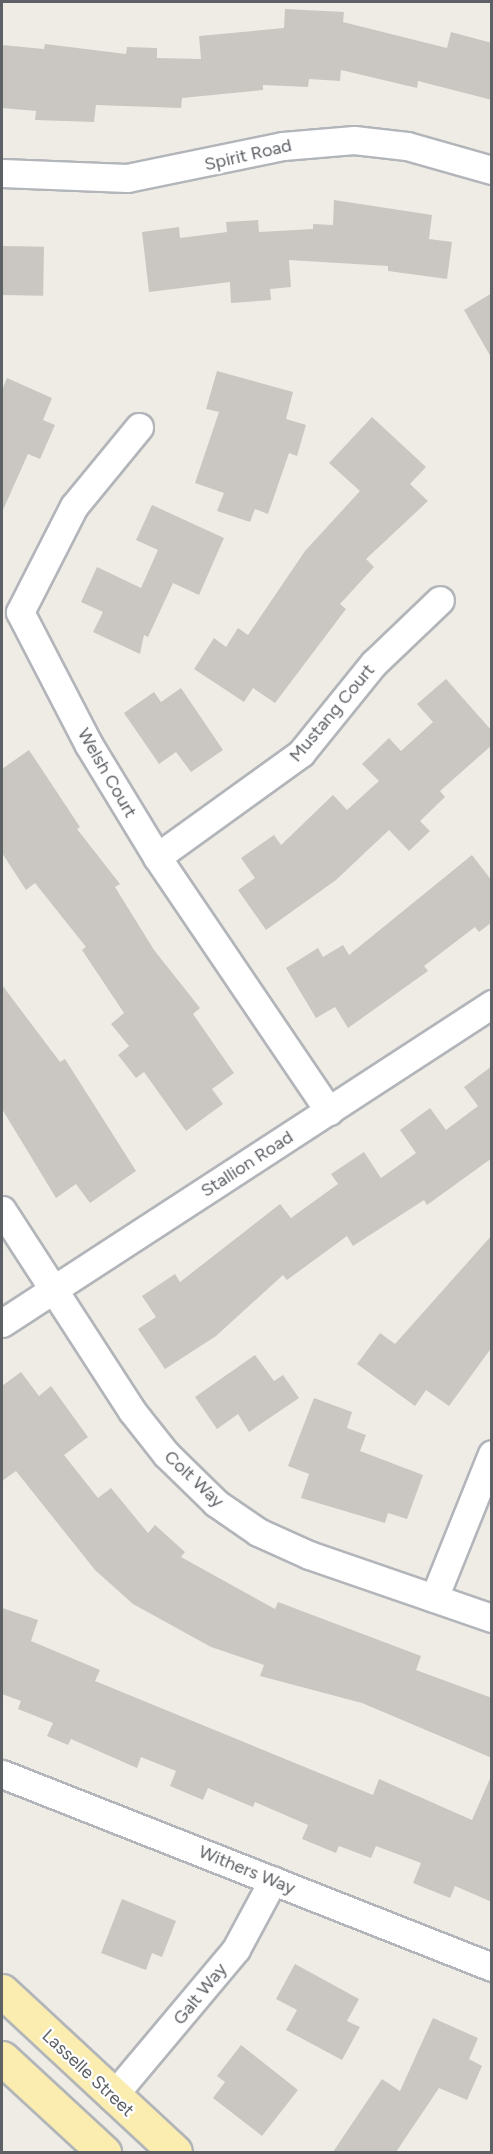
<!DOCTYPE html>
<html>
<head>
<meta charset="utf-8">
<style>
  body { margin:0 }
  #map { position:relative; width:493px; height:2154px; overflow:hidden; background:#eeece5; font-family:Figtree,sans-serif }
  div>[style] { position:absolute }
  .building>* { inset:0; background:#cac7c2; transform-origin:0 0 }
  .roads { filter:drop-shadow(2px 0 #b2b5b9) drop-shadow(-2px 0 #b2b5b9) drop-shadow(0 2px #b2b5b9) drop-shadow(0 -2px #b2b5b9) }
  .minor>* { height:27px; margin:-13.5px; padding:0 13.5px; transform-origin:13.5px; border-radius:13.5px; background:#fff }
  .major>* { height:33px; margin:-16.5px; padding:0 16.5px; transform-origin:16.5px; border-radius:16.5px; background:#faedaf }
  span { translate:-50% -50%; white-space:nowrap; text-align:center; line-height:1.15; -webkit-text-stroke:4.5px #fff; paint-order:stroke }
  .street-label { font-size:18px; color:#5d6065 }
  .frame { position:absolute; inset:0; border:3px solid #5d6065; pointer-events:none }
</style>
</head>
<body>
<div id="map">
  <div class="building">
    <div style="clip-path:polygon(285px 9px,344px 12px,343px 22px,447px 48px,451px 32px,492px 43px,492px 100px,418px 81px,417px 88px,341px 70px,340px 81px,309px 79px,308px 87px,263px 85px,263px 90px,182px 98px,181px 108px,96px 105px,94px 122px,35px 120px,36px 111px,2px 108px,2px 45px,44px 49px,45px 44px,126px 54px,127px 47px,157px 48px,157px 58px,201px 59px,199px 36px,284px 28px)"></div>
    <div style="clip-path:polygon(334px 200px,432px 215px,429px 239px,452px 242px,447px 279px,388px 271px,388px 266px,289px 260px,291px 287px,270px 289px,271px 300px,231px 303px,230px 282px,149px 292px,142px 232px,179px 227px,180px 238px,227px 232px,226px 222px,258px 220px,259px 232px,313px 229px,313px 224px,333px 225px)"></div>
    <div style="left:2px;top:246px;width:42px;height:49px;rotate:1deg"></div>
    <div style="clip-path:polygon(492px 293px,492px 359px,464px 310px)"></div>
    <div style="clip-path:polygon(217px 371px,293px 392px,286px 419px,306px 425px,297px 456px,289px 453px,268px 514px,255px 509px,250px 522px,217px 511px,224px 493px,195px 483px,219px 412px,206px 409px)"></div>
    <div style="clip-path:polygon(7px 378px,52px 398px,43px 420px,55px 425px,40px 459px,28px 454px,2px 512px,2px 390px)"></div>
    <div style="clip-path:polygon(372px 417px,426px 467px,410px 484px,428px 501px,366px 559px,374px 567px,340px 604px,346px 609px,275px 703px,253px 688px,244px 702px,194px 669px,214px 638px,226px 647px,238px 628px,248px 635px,305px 551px,360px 491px,329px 463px)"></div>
    <div style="clip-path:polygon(152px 505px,224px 538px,199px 595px,173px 583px,148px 637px,144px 635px,140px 654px,93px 632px,103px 612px,81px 602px,97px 567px,141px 588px,158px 550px,136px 540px)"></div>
    <div style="clip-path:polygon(446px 679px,492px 731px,492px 745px,440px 791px,445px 797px,420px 821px,430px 831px,409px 851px,389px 830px,336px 880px,266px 930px,238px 890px,255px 878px,241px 858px,274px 835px,281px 845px,333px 795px,347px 810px,379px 781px,362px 764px,389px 738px,401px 751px,433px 722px,417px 704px)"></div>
    <div style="clip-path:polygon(181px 688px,223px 750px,191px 772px,176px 752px,159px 764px,124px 713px,154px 692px,161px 702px)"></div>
    <div style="clip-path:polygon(29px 750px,80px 827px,77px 829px,120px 884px,115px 887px,154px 950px,200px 1008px,193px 1014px,234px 1073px,212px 1089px,223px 1104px,186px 1131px,144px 1072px,136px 1078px,118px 1055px,129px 1046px,111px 1024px,124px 1013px,82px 950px,86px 947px,35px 883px,26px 890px,2px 853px,2px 769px)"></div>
    <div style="clip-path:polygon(472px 855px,492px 881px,492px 922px,479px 932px,475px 927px,424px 966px,428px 971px,348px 1028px,335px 1007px,316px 1018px,286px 968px,318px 948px,323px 957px,343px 945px,349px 955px)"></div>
    <div style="clip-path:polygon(2px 985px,60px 1062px,65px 1059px,136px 1171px,90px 1203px,76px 1184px,56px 1198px,2px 1109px)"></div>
    <div style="clip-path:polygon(492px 1066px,492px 1158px,427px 1205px,424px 1200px,353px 1246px,347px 1236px,287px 1280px,283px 1275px,216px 1336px,165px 1369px,138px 1329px,156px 1317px,142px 1296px,175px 1274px,180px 1282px,280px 1204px,291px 1218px,338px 1184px,331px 1174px,364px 1152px,381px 1178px,416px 1153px,400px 1130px,430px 1108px,446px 1130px,478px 1106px,464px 1087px)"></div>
    <div style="clip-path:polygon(492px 1235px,492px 1347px,449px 1406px,426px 1390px,415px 1406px,357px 1364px,380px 1333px,395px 1344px)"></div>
    <div style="clip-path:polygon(255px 1355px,274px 1381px,283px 1375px,299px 1398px,249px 1432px,238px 1414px,217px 1429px,195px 1397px)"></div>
    <div style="clip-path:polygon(21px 1372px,39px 1396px,51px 1386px,88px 1437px,64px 1455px,98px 1498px,111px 1488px,148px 1533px,155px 1525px,185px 1552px,181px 1557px,275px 1609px,278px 1602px,421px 1656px,416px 1670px,492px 1698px,492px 1758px,362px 1703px,260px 1676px,264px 1665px,211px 1647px,133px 1604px,95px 1570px,16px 1471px,2px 1481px,2px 1386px)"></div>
    <div style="clip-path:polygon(314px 1398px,352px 1412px,347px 1428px,366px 1435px,360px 1451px,423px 1475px,407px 1519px,388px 1513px,385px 1523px,301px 1498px,309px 1474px,288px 1466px)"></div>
    <div style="clip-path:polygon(2px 1608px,38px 1620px,31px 1641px,100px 1670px,95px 1681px,373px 1795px,379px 1779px,472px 1820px,492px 1774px,492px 1902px,455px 1886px,450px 1898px,413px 1883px,421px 1863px,376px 1846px,371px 1858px,339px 1846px,336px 1853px,302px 1839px,308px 1825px,255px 1802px,253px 1807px,208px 1788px,203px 1800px,170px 1786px,176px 1771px,141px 1757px,137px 1768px,71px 1739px,68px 1745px,47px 1736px,53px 1723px,18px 1709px,21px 1701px,2px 1694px)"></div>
    <div style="clip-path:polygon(122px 1899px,176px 1921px,162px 1957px,152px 1953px,146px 1970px,101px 1953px)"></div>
    <div style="clip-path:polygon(295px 1964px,359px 1999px,347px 2021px,360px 2027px,342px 2060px,286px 2030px,297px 2010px,276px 1999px)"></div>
    <div style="clip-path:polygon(433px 2018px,478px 2038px,469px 2059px,482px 2066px,467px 2100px,439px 2088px,396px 2152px,333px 2152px,382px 2079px,400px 2091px)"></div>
    <div style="clip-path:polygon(241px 2045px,298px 2090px,262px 2136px,213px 2098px,225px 2082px,217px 2076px)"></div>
  </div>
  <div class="roads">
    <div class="minor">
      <div style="left:2px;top:173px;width:125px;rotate:2.3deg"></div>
      <div style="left:127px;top:178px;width:159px;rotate:-11.6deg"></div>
      <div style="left:283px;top:146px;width:71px;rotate:-4.8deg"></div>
      <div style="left:354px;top:140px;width:53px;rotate:6.5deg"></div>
      <div style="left:407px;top:146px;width:88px;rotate:15.8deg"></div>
      <div style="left:139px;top:427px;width:102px;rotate:129.4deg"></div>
      <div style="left:74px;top:506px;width:119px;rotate:117deg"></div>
      <div style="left:20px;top:612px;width:150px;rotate:62.6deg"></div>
      <div style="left:89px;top:745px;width:131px;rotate:58.7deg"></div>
      <div style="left:157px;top:857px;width:307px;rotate:55.9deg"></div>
      <div style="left:157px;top:857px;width:178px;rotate:-35.8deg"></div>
      <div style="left:301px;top:753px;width:116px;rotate:-51deg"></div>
      <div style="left:374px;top:663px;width:91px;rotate:-43.7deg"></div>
      <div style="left:2px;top:1210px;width:239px;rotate:57.1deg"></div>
      <div style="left:132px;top:1411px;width:55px;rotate:51.7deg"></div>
      <div style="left:166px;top:1454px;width:70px;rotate:44.4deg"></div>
      <div style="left:216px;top:1503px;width:51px;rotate:34.6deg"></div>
      <div style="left:258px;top:1532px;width:56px;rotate:24.3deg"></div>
      <div style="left:309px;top:1555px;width:194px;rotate:19deg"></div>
      <div style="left:2px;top:1323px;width:585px;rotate:-33.06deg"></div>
      <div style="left:434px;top:1598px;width:155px;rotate:-68.1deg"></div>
      <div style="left:2px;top:1774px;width:527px;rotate:21.5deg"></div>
      <div style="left:112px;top:2097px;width:193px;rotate:-50deg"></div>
      <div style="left:236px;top:1949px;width:78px;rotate:-61.8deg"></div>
    </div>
    <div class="major">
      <div style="left:2px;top:1991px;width:236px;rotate:42.9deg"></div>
      <div style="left:2px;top:2058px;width:139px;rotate:42.7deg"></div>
    </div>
  </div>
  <div class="street-label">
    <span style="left:248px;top:155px;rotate:-13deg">Spirit Road</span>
    <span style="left:332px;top:713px;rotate:-50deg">Mustang Court</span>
    <span style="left:107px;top:773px;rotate:60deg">Welsh Court</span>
    <span style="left:247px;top:1164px;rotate:-33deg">Stallion Road</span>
    <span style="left:194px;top:1479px;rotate:43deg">Colt Way</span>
    <span style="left:247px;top:1870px;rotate:22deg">Withers Way</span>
    <span style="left:200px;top:1994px;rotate:-51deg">Galt Way</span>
    <span style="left:88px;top:2073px;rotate:43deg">Lasselle Street</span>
  </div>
  <div class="frame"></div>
</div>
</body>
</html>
